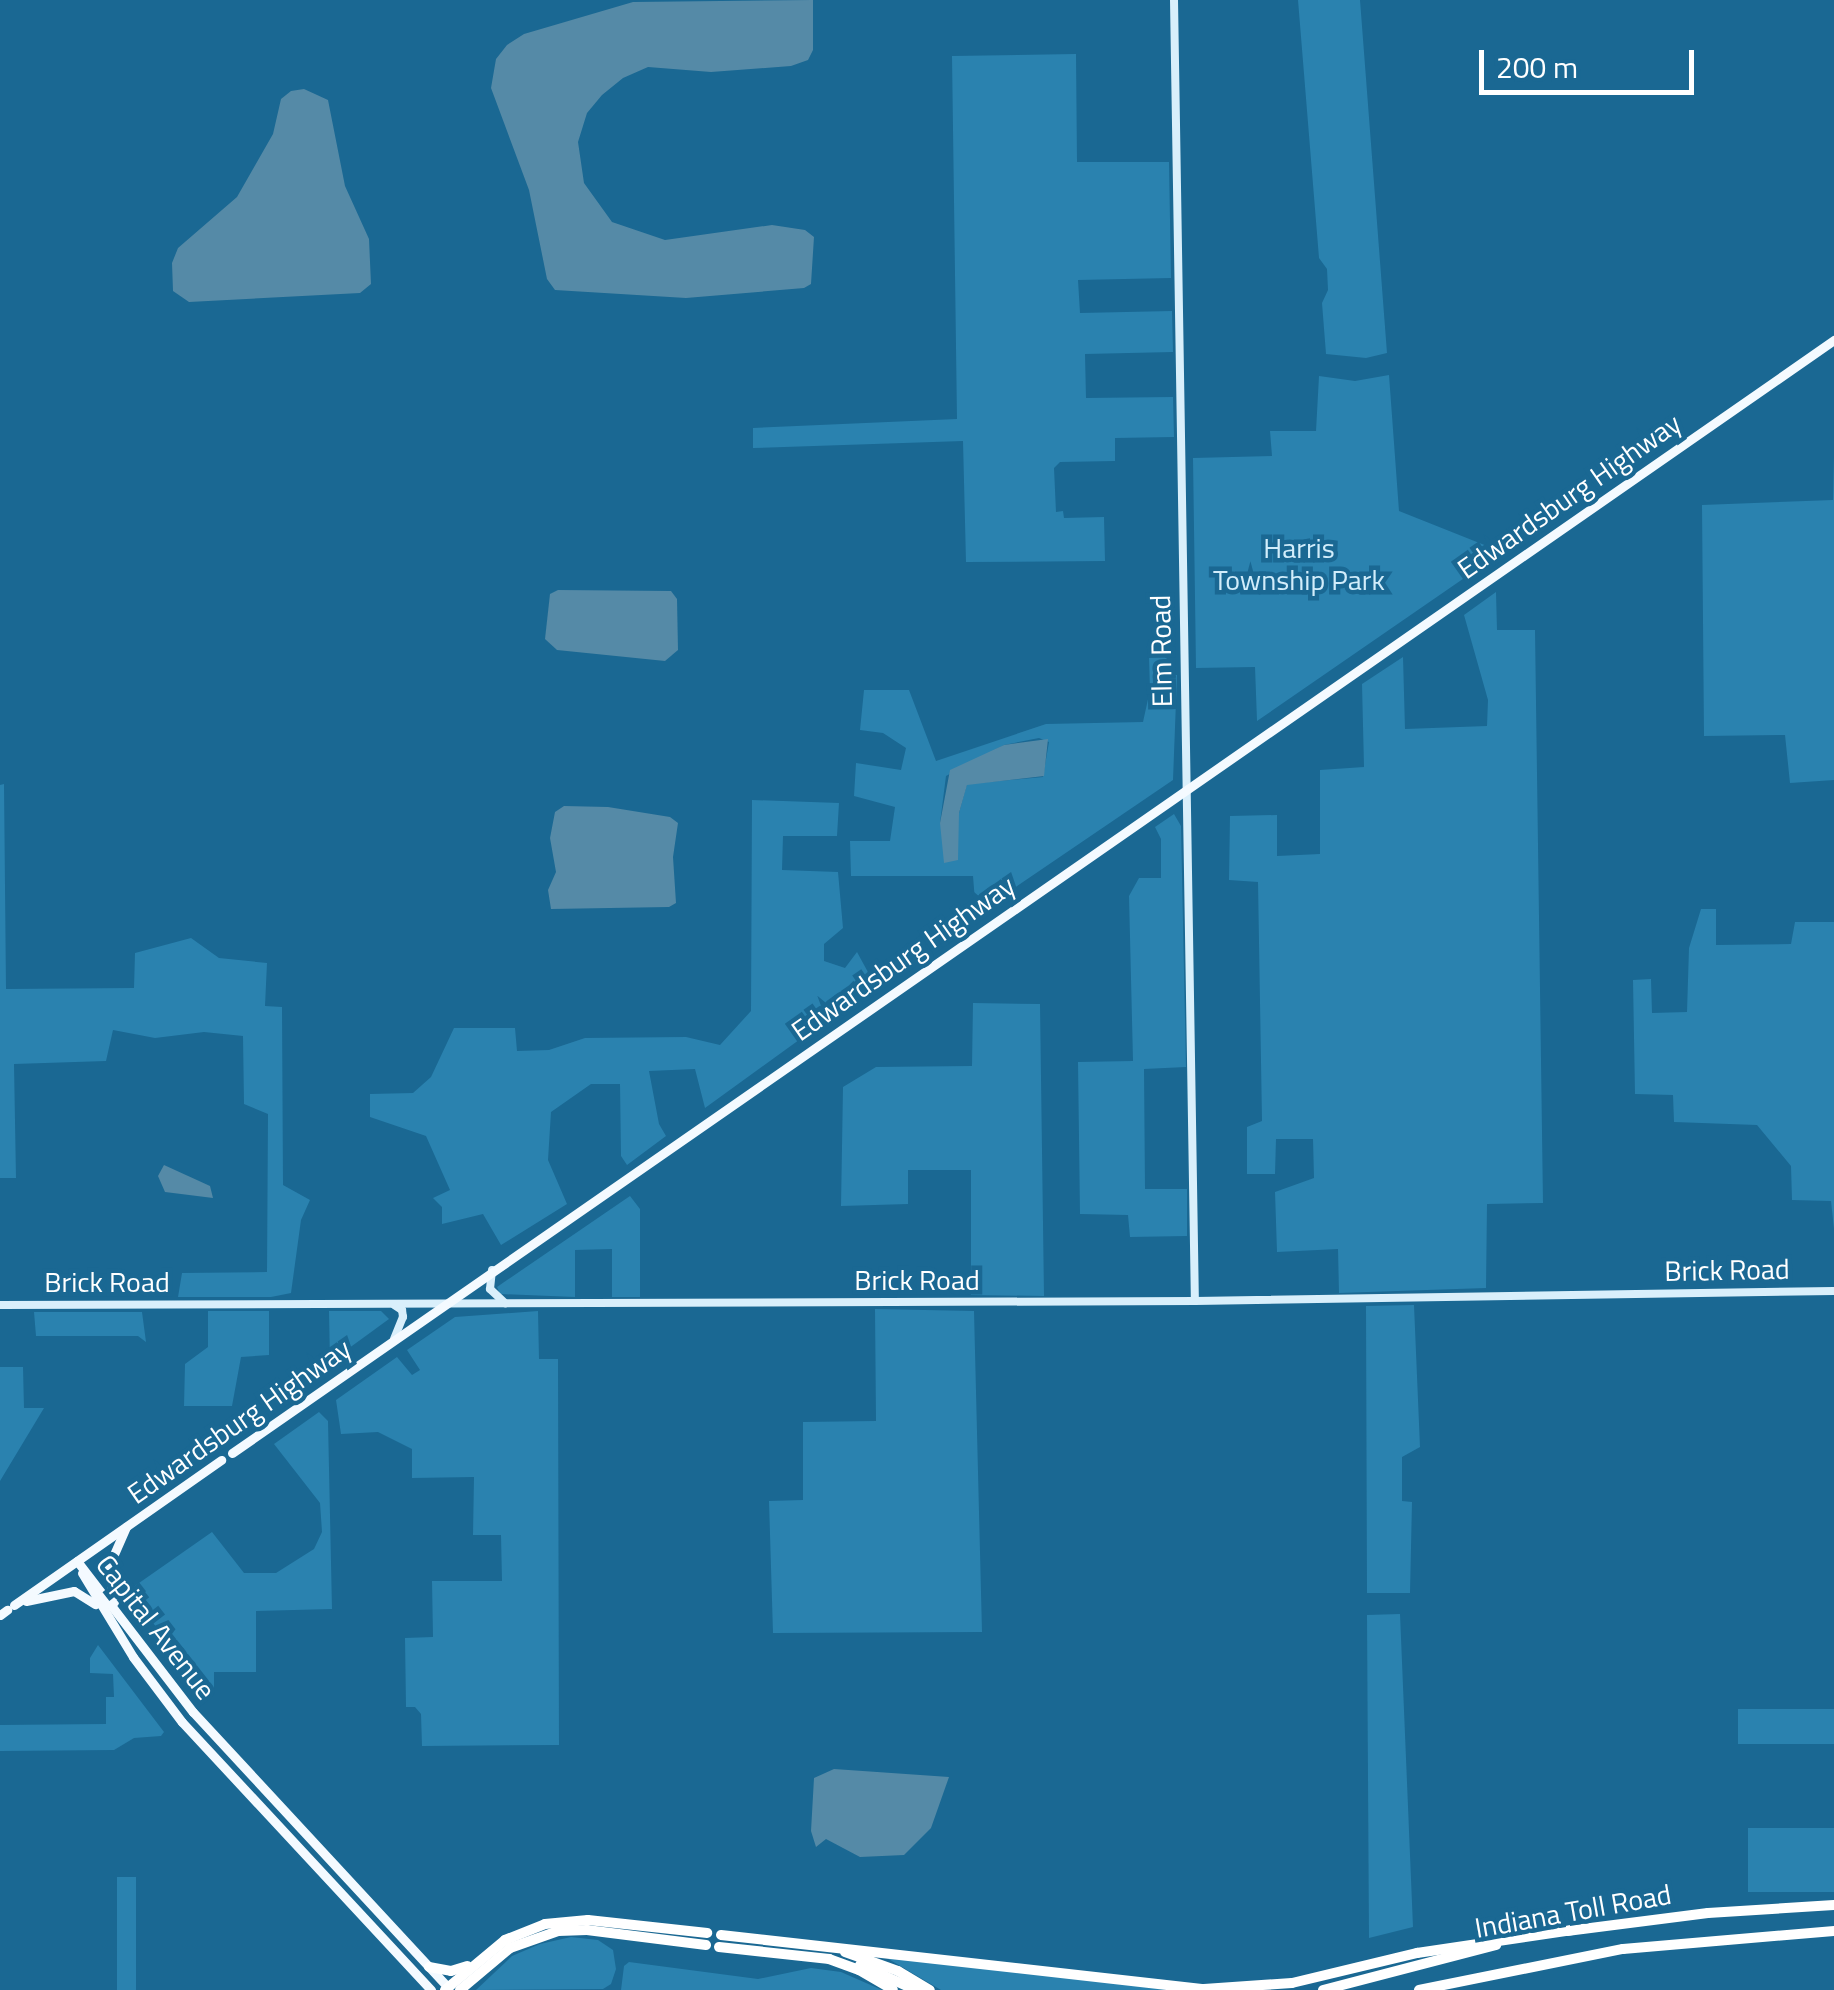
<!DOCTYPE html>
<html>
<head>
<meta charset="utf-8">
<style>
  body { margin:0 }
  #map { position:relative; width:1834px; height:1990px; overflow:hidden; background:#1a6893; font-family:"Titillium Web",sans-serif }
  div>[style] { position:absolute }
  .green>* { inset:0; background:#2a82af; transform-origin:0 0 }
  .water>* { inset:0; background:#558aa7 }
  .secondary>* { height:8px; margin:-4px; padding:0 4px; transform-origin:4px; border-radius:4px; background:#d9effb }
  .primary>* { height:9px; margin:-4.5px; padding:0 4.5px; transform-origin:4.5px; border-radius:4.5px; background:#f4faff }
  .highway>* { height:10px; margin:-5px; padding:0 5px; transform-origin:5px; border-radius:5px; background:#fff }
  span { translate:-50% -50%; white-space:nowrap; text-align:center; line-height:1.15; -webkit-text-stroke:9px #1a6893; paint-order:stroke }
  .street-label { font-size:28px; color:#fff }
  .park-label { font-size:28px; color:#d2edfb }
  .scale { position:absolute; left:1479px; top:50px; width:215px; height:45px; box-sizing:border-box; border:5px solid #fff; border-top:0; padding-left:12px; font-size:30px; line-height:35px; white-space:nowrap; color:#fff; -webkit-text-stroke:8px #1a6893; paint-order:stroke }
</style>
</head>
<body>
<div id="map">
  <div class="green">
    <div style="clip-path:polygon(1298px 0,1360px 0,1387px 353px,1366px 358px,1326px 354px,1322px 303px,1328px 290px,1327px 269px,1319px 258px)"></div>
    <div style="clip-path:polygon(1076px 54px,1077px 162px,1169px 162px,1171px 278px,1078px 280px,1080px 313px,1172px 311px,1173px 352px,1085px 354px,1086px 398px,1173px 397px,1174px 437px,1115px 438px,1115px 461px,1060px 462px,1054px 468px,1056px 512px,1063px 511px,1064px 518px,1104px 517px,1105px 561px,966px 562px,963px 441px,753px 448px,753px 428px,957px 419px,952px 56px)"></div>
    <div style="clip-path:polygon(1389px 375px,1399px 511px,1502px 552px,1257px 721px,1255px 667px,1196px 668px,1193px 458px,1272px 456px,1270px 431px,1316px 431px,1319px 376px,1355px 381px)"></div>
    <div style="clip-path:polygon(1834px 456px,1834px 780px,1790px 783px,1785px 735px,1704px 736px,1702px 505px,1833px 500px)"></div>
    <div style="clip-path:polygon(1496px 592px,1497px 630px,1535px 630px,1543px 1203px,1487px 1204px,1486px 1288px,1339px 1293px,1338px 1249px,1277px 1252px,1275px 1192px,1314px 1178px,1313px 1139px,1276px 1139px,1275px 1174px,1247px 1174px,1247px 1127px,1262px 1121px,1258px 882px,1229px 880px,1230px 816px,1277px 815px,1277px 856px,1320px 854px,1320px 770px,1364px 767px,1362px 684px,1403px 657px,1405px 729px,1487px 726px,1488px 700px,1464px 615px)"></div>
    <div style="clip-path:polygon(evenodd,1149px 656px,1163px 656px,1170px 661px,1170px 674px,1177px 675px,1173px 780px,976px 914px,973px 876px,851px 876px,850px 841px,890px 841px,895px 807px,854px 796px,856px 763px,901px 770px,906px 748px,883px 733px,860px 730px,864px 690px,909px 690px,936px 761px,1046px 724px,1143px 722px,1150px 690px,1149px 656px,1039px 738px,1049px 742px,1043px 777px,967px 784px,959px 813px,940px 823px,946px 776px,1004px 745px,1039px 738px)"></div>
    <div style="clip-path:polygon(4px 784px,6px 989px,134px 988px,135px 953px,191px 938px,219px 958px,267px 963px,265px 1006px,282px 1007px,283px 1185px,310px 1200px,301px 1220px,291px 1293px,271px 1297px,178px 1297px,182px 1273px,267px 1272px,268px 1114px,244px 1104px,243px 1036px,204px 1032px,155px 1038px,113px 1030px,106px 1061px,14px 1064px,16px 1178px,0 1178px,0 785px)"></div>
    <div style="clip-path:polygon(752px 800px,839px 803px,837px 836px,783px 836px,782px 870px,838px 872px,843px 928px,824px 944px,824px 961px,845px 968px,857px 952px,875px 985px,705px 1108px,695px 1069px,649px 1071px,659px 1124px,666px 1136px,627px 1165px,621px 1156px,620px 1084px,591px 1084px,551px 1112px,548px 1160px,567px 1204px,501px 1245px,483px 1214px,442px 1224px,442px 1207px,433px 1198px,450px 1190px,426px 1136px,370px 1117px,370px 1094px,413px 1093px,431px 1077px,454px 1028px,515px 1028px,517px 1051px,549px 1050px,585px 1038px,686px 1037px,720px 1045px,751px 1011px)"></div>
    <div style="clip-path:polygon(1174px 814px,1181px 826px,1186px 1067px,1144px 1069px,1145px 1189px,1187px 1189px,1187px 1236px,1130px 1237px,1128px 1215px,1080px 1214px,1078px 1062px,1133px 1061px,1129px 896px,1139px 878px,1161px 878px,1161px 839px,1155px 827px)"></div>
    <div style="clip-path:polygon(1701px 909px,1716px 909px,1716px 945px,1791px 944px,1795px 922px,1834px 922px,1834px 1229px,1831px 1201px,1792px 1200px,1791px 1166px,1757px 1125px,1674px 1122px,1673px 1095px,1635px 1094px,1633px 980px,1651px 979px,1652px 1013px,1687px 1012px,1689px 948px)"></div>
    <div style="clip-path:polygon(973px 1003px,1040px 1004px,1044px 1296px,971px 1295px,971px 1170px,908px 1170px,908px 1204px,841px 1206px,843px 1087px,876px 1067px,972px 1066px)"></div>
    <div style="clip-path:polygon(630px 1196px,640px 1209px,640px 1297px,612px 1297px,612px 1249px,575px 1250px,575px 1297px,500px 1294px,497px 1287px)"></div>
    <div style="clip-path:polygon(1414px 1305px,1420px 1447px,1402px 1457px,1402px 1501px,1412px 1502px,1410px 1593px,1367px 1593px,1366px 1306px)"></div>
    <div style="clip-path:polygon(875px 1309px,974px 1311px,982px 1632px,773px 1633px,769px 1501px,803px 1500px,803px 1422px,876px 1421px)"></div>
    <div style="clip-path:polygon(208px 1311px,269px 1311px,269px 1355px,241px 1357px,232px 1406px,184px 1406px,185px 1364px,208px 1347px)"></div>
    <div style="clip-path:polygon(329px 1311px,381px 1311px,389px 1319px,330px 1362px)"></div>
    <div style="clip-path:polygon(538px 1311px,539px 1359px,558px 1359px,559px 1745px,422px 1746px,421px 1714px,415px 1707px,406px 1707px,405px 1638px,433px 1637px,432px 1581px,502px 1581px,501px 1535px,473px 1535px,474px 1477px,412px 1478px,412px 1449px,378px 1432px,341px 1434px,336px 1400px,397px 1357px,412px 1375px,420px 1370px,407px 1350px,455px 1317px)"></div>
    <div style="clip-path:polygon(34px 1312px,142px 1312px,146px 1342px,138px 1336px,36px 1336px)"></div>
    <div style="clip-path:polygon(0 1367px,23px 1367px,24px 1408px,44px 1408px,0 1481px)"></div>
    <div style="clip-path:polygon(319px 1412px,328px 1421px,332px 1609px,256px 1611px,256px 1672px,214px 1672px,214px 1691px,203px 1691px,129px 1590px,212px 1532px,244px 1573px,276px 1573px,314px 1549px,322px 1532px,320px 1503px,274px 1444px)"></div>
    <div style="clip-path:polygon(1400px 1614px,1413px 1927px,1369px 1938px,1367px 1615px)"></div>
    <div style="clip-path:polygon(98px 1645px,164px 1732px,161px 1736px,134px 1738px,114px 1750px,0 1751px,0 1725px,106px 1724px,106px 1697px,114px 1697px,113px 1674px,90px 1673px,90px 1658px)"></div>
    <div style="left:1834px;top:1709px;width:35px;height:96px;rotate:90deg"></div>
    <div style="left:1834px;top:1828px;width:64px;height:86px;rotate:90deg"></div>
    <div style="left:117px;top:1877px;width:19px;height:113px"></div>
    <div style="clip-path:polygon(571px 1937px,598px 1940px,613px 1950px,616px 1969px,611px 1984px,603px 1989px,476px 1990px,512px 1956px,540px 1944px)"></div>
    <div style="clip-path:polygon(885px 1957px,1172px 1990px,941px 1990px)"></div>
    <div style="clip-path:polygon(629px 1962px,758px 1979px,811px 1968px,841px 1972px,882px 1990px,621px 1990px,624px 1966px)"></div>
  </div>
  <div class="water">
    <div style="clip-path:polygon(813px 0,813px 50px,808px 60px,791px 66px,711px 72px,648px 67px,623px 78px,602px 95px,587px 113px,578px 142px,584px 183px,612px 222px,665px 240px,772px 225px,805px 230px,814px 237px,811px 284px,804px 288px,686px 298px,555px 290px,547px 279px,529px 190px,491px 88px,496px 59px,507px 45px,524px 34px,633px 2px)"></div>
    <div style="clip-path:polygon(304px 89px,328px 100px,345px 186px,369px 239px,371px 284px,360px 293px,189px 302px,173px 291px,172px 263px,178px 248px,237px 197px,273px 134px,281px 99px,291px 91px)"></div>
    <div style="clip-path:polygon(558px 590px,671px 591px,677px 599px,678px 650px,665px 661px,557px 650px,545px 639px,550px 594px)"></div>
    <div style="clip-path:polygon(1048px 739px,1044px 776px,967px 785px,959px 813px,958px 860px,944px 863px,940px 823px,950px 770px,1004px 745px)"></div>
    <div style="clip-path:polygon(564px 806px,608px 807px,670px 817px,678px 823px,673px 857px,676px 903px,669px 907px,551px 909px,548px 890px,556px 872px,550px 838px,555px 812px)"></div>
    <div style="clip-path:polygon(164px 1165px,210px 1186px,213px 1198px,165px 1192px,158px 1176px)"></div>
    <div style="clip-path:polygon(834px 1769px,949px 1777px,931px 1828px,904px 1855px,860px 1857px,826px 1839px,816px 1847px,811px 1831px,814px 1778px)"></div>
  </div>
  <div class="secondary">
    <div style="left:1174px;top:0;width:1301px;rotate:89.08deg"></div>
    <div style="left:492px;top:1270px;width:19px;rotate:96deg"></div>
    <div style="left:490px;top:1289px;width:21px;rotate:43deg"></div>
    <div style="left:0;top:1305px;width:1195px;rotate:-0.19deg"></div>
    <div style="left:1195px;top:1301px;width:639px;rotate:-0.9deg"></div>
    <div style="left:394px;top:1339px;width:24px;rotate:-68deg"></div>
    <div style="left:403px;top:1317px;width:7px;rotate:-98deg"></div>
    <div style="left:402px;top:1310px;width:9px;rotate:-148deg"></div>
  </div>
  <div class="primary">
    <div style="left:232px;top:1453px;width:1951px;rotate:-34.79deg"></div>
    <div style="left:77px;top:1561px;width:190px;rotate:52.5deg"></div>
    <div style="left:193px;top:1712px;width:376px;rotate:47.2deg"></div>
    <div style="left:82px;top:1573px;width:98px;rotate:58.7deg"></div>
    <div style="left:133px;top:1657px;width:81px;rotate:53deg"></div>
    <div style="left:182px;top:1722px;width:366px;rotate:47.1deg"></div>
    <div style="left:26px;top:1601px;width:49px;rotate:-11.8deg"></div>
    <div style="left:74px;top:1591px;width:25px;rotate:32deg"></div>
    <div style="left:114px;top:1602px;width:35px;rotate:-100deg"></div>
    <div style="left:108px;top:1568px;width:45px;rotate:-66.3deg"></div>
    <div style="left:14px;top:1605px;width:253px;rotate:-35deg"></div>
    <div style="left:0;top:1615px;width:9px;rotate:-36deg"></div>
  </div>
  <div class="highway">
    <div style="left:1567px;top:1931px;width:142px;rotate:-7.3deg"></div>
    <div style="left:1708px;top:1913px;width:126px;rotate:-3.6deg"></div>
    <div style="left:721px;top:1935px;width:486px;rotate:6.4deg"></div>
    <div style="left:1204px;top:1989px;width:88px;rotate:-3.9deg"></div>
    <div style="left:1292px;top:1983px;width:129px;rotate:-13.5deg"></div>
    <div style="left:1417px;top:1953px;width:157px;rotate:-8.4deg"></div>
    <div style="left:719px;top:1947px;width:111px;rotate:6.2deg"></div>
    <div style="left:829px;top:1959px;width:32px;rotate:20deg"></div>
    <div style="left:859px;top:1970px;width:39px;rotate:30deg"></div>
    <div style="left:845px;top:1952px;width:56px;rotate:19.7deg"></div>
    <div style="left:898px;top:1971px;width:37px;rotate:31deg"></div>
    <div style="left:860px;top:1965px;width:61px;rotate:24.1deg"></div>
    <div style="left:429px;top:1967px;width:22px;rotate:10deg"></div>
    <div style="left:451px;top:1971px;width:17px;rotate:-17deg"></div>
    <div style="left:445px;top:1990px;width:78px;rotate:-39.8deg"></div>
    <div style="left:505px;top:1940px;width:43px;rotate:-21.8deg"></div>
    <div style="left:545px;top:1924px;width:43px;rotate:-5.3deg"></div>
    <div style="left:588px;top:1920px;width:120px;rotate:6.2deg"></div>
    <div style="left:460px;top:1990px;width:65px;rotate:-40deg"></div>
    <div style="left:510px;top:1948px;width:51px;rotate:-19.5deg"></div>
    <div style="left:558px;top:1931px;width:29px;rotate:-2deg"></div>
    <div style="left:587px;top:1930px;width:120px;rotate:7.2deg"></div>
    <div style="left:1323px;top:1990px;width:179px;rotate:-14.6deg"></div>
    <div style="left:1419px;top:1990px;width:208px;rotate:-11.4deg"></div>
    <div style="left:1623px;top:1949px;width:212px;rotate:-4.9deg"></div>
  </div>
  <div class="street-label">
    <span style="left:1569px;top:496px;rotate:-35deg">Edwardsburg Highway</span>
    <span style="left:1161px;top:651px;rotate:-91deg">Elm Road</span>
    <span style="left:903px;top:958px;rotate:-35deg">Edwardsburg Highway</span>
    <span style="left:1727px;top:1270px;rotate:-1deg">Brick Road</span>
    <span style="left:917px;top:1280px">Brick Road</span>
    <span style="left:107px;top:1282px">Brick Road</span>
    <span style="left:239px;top:1421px;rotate:-35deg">Edwardsburg Highway</span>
    <span style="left:156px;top:1627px;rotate:52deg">Capital Avenue</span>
    <span style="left:1573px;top:1911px;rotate:-10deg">Indiana Toll Road</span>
  </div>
  <div class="park-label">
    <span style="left:1299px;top:564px">Harris<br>Township Park</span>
  </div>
  <div class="scale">200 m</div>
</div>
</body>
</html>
